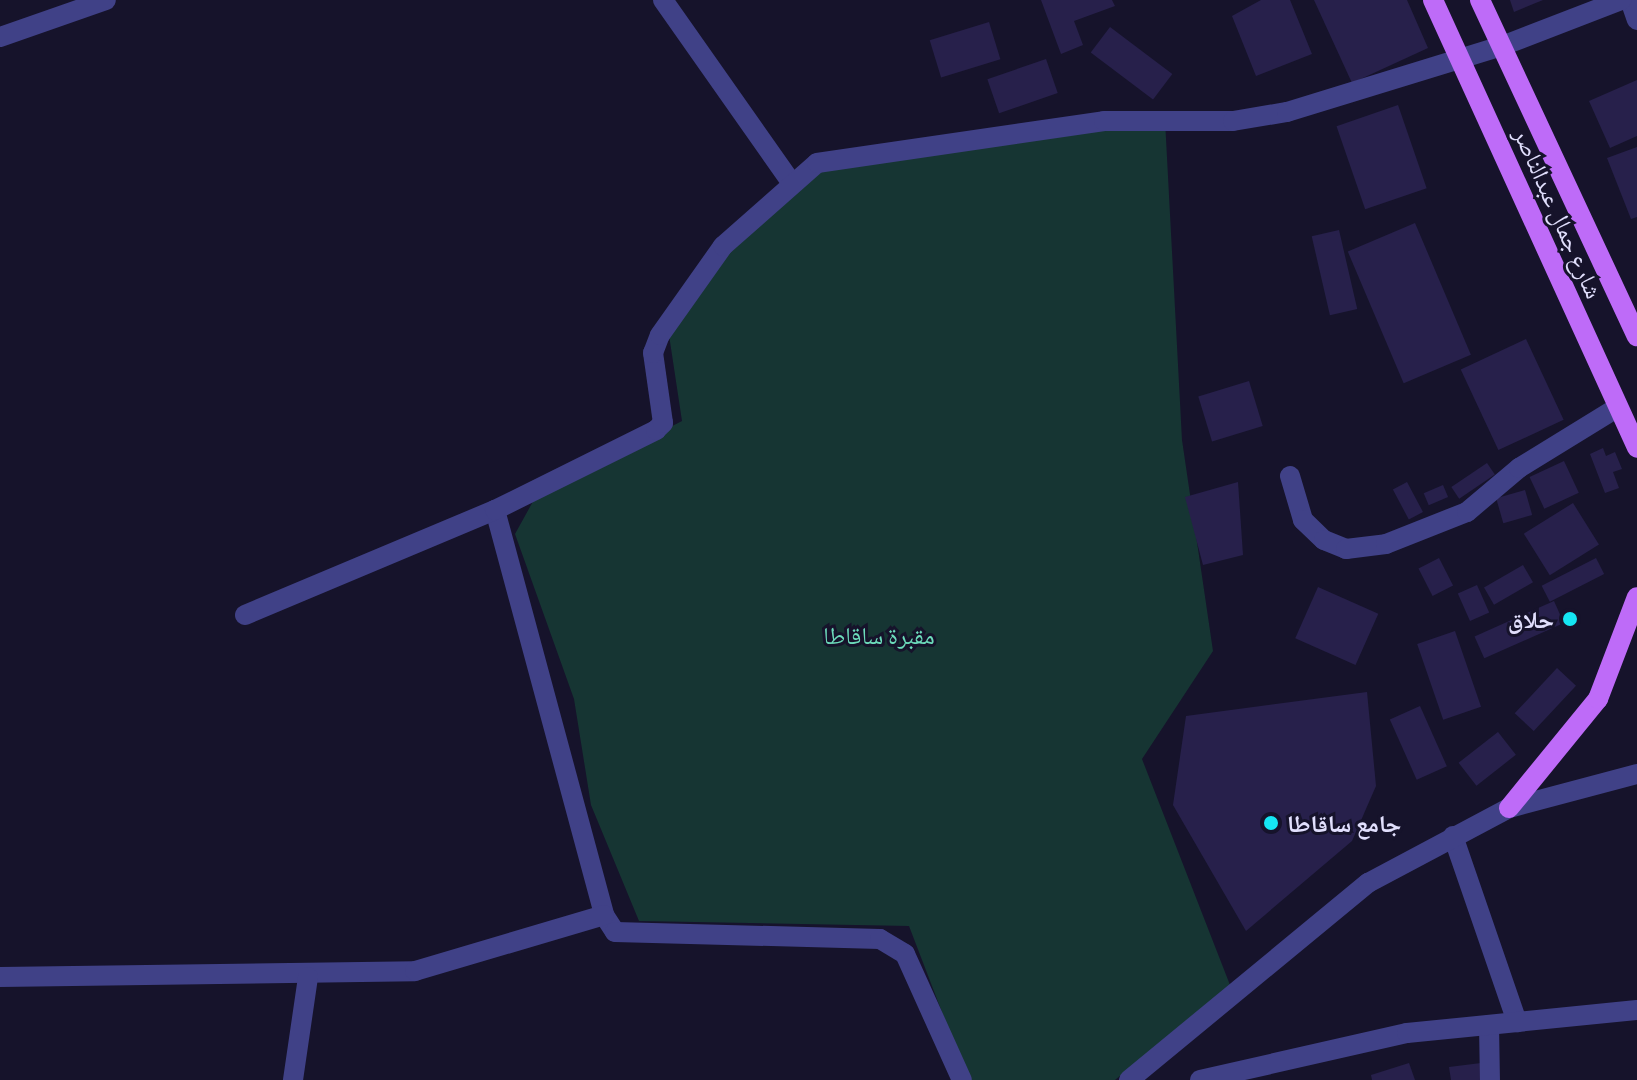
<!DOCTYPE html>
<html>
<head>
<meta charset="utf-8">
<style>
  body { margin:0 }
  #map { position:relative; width:1637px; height:1080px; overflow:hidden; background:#16132b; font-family:Commissioner,"Noto Naskh Arabic",sans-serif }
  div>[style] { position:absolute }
  .green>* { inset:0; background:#163533 }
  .building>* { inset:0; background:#27204b; transform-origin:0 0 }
  .minor>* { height:20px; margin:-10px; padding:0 10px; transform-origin:10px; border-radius:10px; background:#404187 }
  .major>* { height:20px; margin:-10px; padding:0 10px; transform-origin:10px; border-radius:10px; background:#be6bf8 }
  .dots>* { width:22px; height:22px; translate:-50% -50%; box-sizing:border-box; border:4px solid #16132b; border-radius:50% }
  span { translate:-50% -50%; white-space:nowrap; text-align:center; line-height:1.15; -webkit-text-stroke:6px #16132b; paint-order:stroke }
  .street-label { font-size:24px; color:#e1dffd }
  .poi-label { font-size:24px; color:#e1dffd; font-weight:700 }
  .right { translate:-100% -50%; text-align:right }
  .left { translate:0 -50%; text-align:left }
  .park-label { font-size:24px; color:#6cdcbb }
</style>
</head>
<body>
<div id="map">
  <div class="green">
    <div style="clip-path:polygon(1165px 120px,1182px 440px,1213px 651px,1142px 759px,1230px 985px,1115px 1080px,968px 1080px,909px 926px,639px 921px,591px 805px,574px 699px,515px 534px,536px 496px,682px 421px,669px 335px,735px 242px,821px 167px)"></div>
  </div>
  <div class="building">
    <div style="clip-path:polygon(1041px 0,1112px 0,1115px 6px,1074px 21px,1083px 45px,1061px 54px)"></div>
    <div style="clip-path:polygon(1261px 0,1290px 0,1312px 54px,1256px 76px,1232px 16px)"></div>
    <div style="clip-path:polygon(1314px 0,1407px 0,1428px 48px,1352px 83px)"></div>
    <div style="clip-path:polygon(1510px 0,1543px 0,1514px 12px)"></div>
    <div style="left:989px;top:22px;width:39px;height:62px;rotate:73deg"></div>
    <div style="left:1110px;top:27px;width:78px;height:32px;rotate:37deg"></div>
    <div style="left:1046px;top:59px;width:36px;height:62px;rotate:71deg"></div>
    <div style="clip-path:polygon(1637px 80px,1637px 136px,1610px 148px,1589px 101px)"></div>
    <div style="left:1398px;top:105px;width:88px;height:65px;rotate:71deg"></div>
    <div style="clip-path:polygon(1637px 147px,1637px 217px,1631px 219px,1607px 158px)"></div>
    <div style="left:1415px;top:223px;width:143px;height:73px;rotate:67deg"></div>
    <div style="left:1339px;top:230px;width:81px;height:28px;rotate:77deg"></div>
    <div style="left:1526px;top:339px;width:89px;height:72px;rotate:65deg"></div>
    <div style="left:1249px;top:381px;width:47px;height:53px;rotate:73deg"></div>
    <div style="clip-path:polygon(1603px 448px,1606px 456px,1615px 452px,1622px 469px,1613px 472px,1619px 488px,1605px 493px,1590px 454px)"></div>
    <div style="left:1564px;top:461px;width:35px;height:38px;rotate:65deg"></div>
    <div style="left:1487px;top:463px;width:14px;height:43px;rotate:56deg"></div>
    <div style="clip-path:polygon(1238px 482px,1243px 555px,1203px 565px,1185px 497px)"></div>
    <div style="left:1407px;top:482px;width:34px;height:16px;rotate:62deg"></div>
    <div style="left:1443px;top:485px;width:13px;height:21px;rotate:67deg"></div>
    <div style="left:1525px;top:490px;width:26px;height:30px;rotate:74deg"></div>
    <div style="left:1573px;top:503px;width:49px;height:58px;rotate:58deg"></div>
    <div style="left:1439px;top:558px;width:31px;height:23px;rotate:63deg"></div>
    <div style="left:1596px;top:558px;width:18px;height:61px;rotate:63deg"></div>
    <div style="left:1523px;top:565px;width:20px;height:45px;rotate:60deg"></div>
    <div style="left:1477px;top:585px;width:30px;height:21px;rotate:66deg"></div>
    <div style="left:1318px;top:587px;width:66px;height:56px;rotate:24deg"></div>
    <div style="left:1554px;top:601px;width:24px;height:87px;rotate:66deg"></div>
    <div style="left:1455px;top:631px;width:80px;height:40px;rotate:71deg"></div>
    <div style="left:1557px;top:668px;width:26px;height:62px;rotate:43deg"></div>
    <div style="clip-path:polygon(1367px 692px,1376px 786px,1352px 841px,1246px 931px,1173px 805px,1186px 716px)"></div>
    <div style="left:1420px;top:706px;width:66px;height:33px;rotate:66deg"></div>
    <div style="left:1498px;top:732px;width:29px;height:50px;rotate:52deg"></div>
    <div style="clip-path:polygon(1409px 1063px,1415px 1080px,1372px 1080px,1371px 1075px)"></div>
    <div style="clip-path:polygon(1481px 1063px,1483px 1080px,1451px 1080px,1449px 1067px)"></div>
  </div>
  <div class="minor">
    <div style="left:663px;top:0;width:221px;rotate:54.9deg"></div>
    <div style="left:1630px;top:0;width:21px;rotate:71deg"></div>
    <div style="left:0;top:37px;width:112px;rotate:-19.2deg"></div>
    <div style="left:1290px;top:476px;width:46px;rotate:73.5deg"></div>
    <div style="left:1303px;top:520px;width:29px;rotate:44deg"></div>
    <div style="left:1324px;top:540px;width:24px;rotate:22deg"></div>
    <div style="left:1346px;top:549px;width:40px;rotate:-7.1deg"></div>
    <div style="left:1386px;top:544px;width:87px;rotate:-21.6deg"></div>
    <div style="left:1467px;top:512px;width:68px;rotate:-40.2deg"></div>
    <div style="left:1519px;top:468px;width:116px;rotate:-31.6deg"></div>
    <div style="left:495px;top:510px;width:419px;rotate:74.9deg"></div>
    <div style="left:604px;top:915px;width:20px;rotate:57deg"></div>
    <div style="left:615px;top:932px;width:265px;rotate:1.5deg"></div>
    <div style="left:880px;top:939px;width:29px;rotate:31deg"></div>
    <div style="left:905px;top:954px;width:138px;rotate:65.7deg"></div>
    <div style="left:245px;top:615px;width:271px;rotate:-22.8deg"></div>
    <div style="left:495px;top:510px;width:180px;rotate:-26.4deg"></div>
    <div style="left:656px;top:430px;width:10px;rotate:-45deg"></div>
    <div style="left:663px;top:423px;width:71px;rotate:-98.1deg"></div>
    <div style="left:653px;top:353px;width:19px;rotate:-69deg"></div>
    <div style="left:660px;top:335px;width:109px;rotate:-54.7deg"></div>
    <div style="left:723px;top:246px;width:125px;rotate:-41.4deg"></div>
    <div style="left:817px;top:163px;width:290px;rotate:-8.3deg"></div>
    <div style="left:1104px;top:121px;width:129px"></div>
    <div style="left:1233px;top:121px;width:55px;rotate:-9.5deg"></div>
    <div style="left:1287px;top:112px;width:225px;rotate:-17.1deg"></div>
    <div style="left:1502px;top:46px;width:128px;rotate:-21.1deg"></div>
    <div style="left:1453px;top:836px;width:197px;rotate:71deg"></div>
    <div style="left:0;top:977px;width:415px;rotate:-0.8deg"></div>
    <div style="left:415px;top:971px;width:197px;rotate:-16.5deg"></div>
    <div style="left:1489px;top:1025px;width:55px;rotate:89deg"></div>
    <div style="left:293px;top:1080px;width:104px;rotate:-81.7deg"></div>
    <div style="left:1129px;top:1080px;width:310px;rotate:-39.5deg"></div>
    <div style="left:1368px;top:883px;width:160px;rotate:-28deg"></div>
    <div style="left:1509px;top:808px;width:132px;rotate:-14.9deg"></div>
    <div style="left:1200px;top:1080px;width:212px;rotate:-12.8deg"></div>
    <div style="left:1407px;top:1033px;width:231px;rotate:-5.7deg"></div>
  </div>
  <div class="major">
    <div style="left:1433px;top:0;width:492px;rotate:65.5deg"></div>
    <div style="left:1480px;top:0;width:371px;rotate:65deg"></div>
    <div style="left:1509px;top:808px;width:141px;rotate:-50.8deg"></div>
    <div style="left:1598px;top:699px;width:109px;rotate:-69.1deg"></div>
  </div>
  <div class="dots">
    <div style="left:1570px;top:619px;background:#15e6f3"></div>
    <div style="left:1271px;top:823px;background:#15e6f3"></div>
  </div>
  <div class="street-label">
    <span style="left:1559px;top:213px;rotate:66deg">شارع جمال عبدالناصر</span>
  </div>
  <div class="poi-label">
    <span class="right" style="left:1554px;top:619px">حلاق</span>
    <span class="left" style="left:1287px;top:823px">جامع ساقاطا</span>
  </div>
  <div class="park-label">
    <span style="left:879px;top:635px">مقبرة ساقاطا</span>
  </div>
</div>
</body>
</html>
